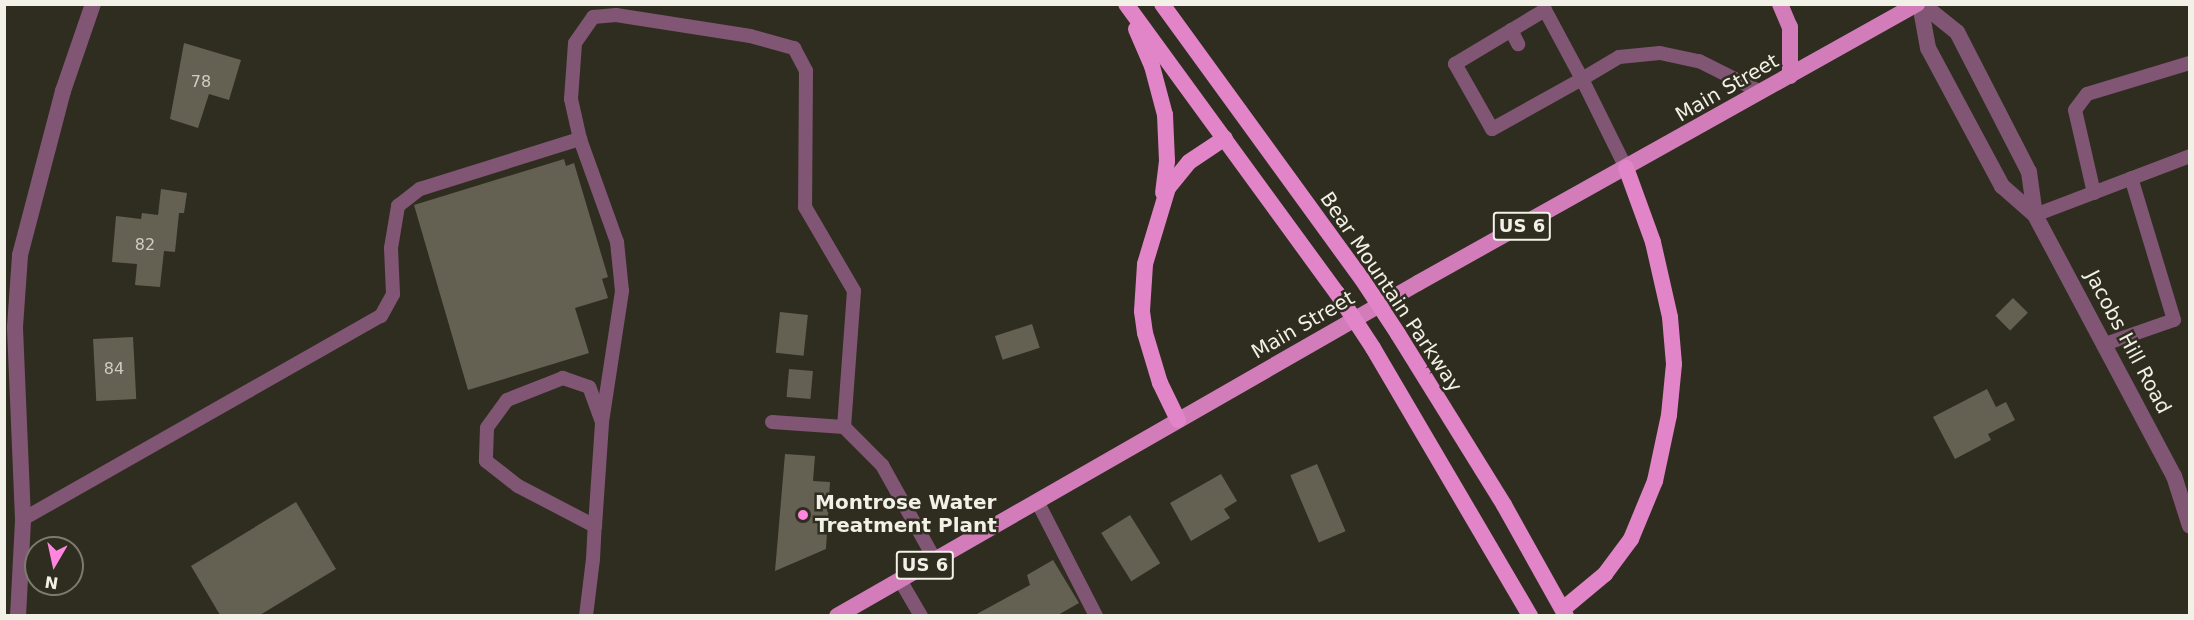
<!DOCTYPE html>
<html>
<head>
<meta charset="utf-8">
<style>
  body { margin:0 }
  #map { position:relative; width:2194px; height:620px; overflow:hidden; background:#2f2d1f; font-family:"DejaVu Sans",sans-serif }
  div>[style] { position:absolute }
  .building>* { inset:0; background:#646152; transform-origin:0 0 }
  .service>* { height:14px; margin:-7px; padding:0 7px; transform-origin:7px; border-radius:7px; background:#805674 }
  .minor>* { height:16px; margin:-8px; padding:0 8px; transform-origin:8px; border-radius:8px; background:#805674 }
  .tertiary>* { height:16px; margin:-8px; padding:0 8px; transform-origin:8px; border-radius:8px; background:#805674 }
  .primary>* { height:16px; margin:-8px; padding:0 8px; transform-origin:8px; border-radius:8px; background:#d27dba }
  .trunk>* { height:16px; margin:-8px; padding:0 8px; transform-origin:8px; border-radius:8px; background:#e284c8 }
  .trunk-bridge>* { height:16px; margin:-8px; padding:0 8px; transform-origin:8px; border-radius:8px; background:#e284c8 }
  .dots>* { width:16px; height:16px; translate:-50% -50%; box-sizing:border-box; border:3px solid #2f2d1f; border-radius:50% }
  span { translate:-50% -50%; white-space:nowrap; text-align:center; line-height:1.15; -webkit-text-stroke:5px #2f2d1f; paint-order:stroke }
  .number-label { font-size:16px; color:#cecdc2 }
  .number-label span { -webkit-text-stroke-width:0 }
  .shield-label span { padding:2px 4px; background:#2f2d1f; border:2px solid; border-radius:4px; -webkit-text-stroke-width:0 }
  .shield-label { font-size:18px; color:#f2f1e8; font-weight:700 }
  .street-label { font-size:20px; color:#f2f1e8 }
  .poi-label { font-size:20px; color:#f2f1e8; font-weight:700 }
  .left { translate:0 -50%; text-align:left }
  .frame { position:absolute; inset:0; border:6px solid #f2f1e8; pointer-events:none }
  .north { position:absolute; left:24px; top:536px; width:60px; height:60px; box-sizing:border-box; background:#2f2d1f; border:2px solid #7d7b6f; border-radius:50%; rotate:189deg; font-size:16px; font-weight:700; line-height:24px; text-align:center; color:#f2f1e8 }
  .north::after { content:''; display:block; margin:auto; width:21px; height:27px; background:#ff85df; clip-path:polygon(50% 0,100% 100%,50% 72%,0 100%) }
</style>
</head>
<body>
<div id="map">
  <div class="building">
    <div style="clip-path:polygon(184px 43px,241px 60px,229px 100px,209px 94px,198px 128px,170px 119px)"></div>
    <div style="clip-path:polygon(564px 159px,566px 166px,574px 163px,608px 277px,602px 279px,608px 298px,575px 308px,589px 353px,468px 390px,414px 205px)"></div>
    <div style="clip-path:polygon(161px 189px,187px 193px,184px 213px,179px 213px,175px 252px,164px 251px,160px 287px,135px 285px,137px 264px,112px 262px,116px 216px,141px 219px,142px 213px,158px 215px)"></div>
    <div style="left:2013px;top:298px;width:21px;height:25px;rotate:45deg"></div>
    <div style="left:780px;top:312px;width:28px;height:41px;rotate:6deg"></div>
    <div style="left:1032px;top:324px;width:25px;height:39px;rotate:72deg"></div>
    <div style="left:133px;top:337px;width:62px;height:40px;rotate:87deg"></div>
    <div style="left:789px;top:369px;width:24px;height:28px;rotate:5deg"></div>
    <div style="clip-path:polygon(1987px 389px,1996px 407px,2006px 402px,2015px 420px,1988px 434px,1991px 440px,1955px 459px,1933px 417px)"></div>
    <div style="clip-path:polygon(785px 454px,815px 456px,813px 481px,830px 482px,826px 549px,775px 571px)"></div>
    <div style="left:1317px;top:464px;width:73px;height:29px;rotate:67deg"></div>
    <div style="clip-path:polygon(1221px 474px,1237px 501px,1224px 509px,1230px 518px,1191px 541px,1170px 503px)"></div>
    <div style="clip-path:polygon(296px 502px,336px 569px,260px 615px,220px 615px,191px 566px)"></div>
    <div style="left:1130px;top:515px;width:57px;height:34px;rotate:58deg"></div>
    <div style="clip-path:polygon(1053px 560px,1079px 603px,1058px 615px,975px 615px,1030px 585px,1027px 575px)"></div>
  </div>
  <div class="service">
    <div style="left:1545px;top:10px;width:78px;rotate:61.8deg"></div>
    <div style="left:1582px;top:79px;width:103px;rotate:150.9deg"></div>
    <div style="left:1492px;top:129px;width:75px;rotate:-119.6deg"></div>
    <div style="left:1455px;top:64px;width:105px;rotate:-31deg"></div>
    <div style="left:1511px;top:30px;width:16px;rotate:63deg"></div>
    <div style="left:1626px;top:168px;width:99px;rotate:-116.3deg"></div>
    <div style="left:1582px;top:79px;width:43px;rotate:-30.7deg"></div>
    <div style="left:1619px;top:57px;width:41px;rotate:-5.6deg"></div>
    <div style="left:1660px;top:53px;width:40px;rotate:12deg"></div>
    <div style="left:1699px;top:61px;width:69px;rotate:26.6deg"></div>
    <div style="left:2094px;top:193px;width:85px;rotate:-102.9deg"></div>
    <div style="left:2075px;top:110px;width:20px;rotate:-53deg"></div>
    <div style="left:2087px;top:94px;width:108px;rotate:-16.8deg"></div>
    <div style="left:2035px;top:215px;width:166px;rotate:-20.8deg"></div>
    <div style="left:2105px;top:344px;width:73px;rotate:-19.2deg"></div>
    <div style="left:2174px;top:320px;width:148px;rotate:-106.8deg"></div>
    <div style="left:602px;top:422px;width:133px;rotate:-81.3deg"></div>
    <div style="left:622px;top:291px;width:49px;rotate:-95.8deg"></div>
    <div style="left:617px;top:242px;width:109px;rotate:-109.8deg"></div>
    <div style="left:580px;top:139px;width:41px;rotate:-102.7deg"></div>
    <div style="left:571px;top:99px;width:56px;rotate:-85.9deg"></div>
    <div style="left:575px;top:43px;width:32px;rotate:-55deg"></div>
    <div style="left:593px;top:17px;width:23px;rotate:-5deg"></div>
    <div style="left:616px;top:15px;width:136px;rotate:8.9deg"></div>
    <div style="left:750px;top:36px;width:46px;rotate:15.3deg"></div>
    <div style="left:794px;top:48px;width:26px;rotate:62deg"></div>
    <div style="left:806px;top:71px;width:136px;rotate:90.4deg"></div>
    <div style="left:805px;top:207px;width:97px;rotate:59.7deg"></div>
    <div style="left:854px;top:291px;width:136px;rotate:94.2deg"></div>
    <div style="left:772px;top:422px;width:72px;rotate:4deg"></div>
    <div style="left:844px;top:427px;width:54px;rotate:45deg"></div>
    <div style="left:882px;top:465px;width:109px;rotate:60.8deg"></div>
    <div style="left:1037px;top:501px;width:129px;rotate:62.8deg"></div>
    <div style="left:23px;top:519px;width:412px;rotate:-29.6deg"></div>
    <div style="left:381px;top:316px;width:25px;rotate:-61deg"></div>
    <div style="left:393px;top:294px;width:46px;rotate:-92.5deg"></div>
    <div style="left:391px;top:248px;width:43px;rotate:-80.5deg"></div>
    <div style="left:398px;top:206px;width:28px;rotate:-38deg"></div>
    <div style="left:420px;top:189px;width:168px;rotate:-17.4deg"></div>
    <div style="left:900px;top:580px;width:42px;rotate:59.7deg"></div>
    <div style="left:586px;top:616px;width:57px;rotate:-83deg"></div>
    <div style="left:593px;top:559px;width:33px;rotate:-87deg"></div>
    <div style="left:595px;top:526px;width:104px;rotate:-86.1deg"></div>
    <div style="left:602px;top:422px;width:37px;rotate:-110deg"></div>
    <div style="left:589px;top:387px;width:28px;rotate:-161deg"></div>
    <div style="left:563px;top:378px;width:60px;rotate:158.6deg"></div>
    <div style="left:507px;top:400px;width:34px;rotate:126deg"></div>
    <div style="left:487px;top:428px;width:33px;rotate:92deg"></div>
    <div style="left:486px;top:461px;width:41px;rotate:38deg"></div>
    <div style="left:518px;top:486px;width:87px;rotate:27.5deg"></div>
  </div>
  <div class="minor">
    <div style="left:1920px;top:4px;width:45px;rotate:79.7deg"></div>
    <div style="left:1928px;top:48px;width:157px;rotate:61.8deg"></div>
    <div style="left:2002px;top:186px;width:44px;rotate:41.3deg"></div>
    <div style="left:1922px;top:4px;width:45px;rotate:38.7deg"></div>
    <div style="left:1957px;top:32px;width:157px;rotate:62.8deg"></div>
    <div style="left:2029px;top:172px;width:43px;rotate:82.1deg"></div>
    <div style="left:2035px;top:215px;width:296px;rotate:62deg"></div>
    <div style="left:2174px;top:476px;width:52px;rotate:72.3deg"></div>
  </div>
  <div class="tertiary">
    <div style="left:18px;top:616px;width:97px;rotate:-87deg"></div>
    <div style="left:23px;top:519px;width:192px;rotate:-92.4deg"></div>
    <div style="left:15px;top:327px;width:72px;rotate:-86deg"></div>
    <div style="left:20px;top:255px;width:170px;rotate:-75.3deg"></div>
    <div style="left:63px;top:91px;width:92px;rotate:-71deg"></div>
  </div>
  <div class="primary">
    <div style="left:1780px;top:4px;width:25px;rotate:67deg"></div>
    <div style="left:1790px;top:27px;width:49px;rotate:90deg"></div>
    <div style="left:837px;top:616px;width:670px;rotate:-29.82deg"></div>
    <div style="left:1418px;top:283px;width:572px;rotate:-29.21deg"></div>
  </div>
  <div class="trunk">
    <div style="left:1126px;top:4px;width:358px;rotate:53.9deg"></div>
    <div style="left:1162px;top:4px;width:340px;rotate:54deg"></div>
    <div style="left:1136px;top:29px;width:40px;rotate:66.6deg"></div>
    <div style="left:1152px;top:66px;width:51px;rotate:75.1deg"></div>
    <div style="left:1165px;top:115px;width:46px;rotate:87.5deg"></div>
    <div style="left:1167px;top:161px;width:32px;rotate:97deg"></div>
    <div style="left:1398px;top:334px;width:201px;rotate:58.2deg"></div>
    <div style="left:1504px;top:505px;width:127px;rotate:60.8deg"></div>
    <div style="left:1373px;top:348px;width:311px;rotate:59.6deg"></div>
    <div style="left:1178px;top:420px;width:41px;rotate:-115.9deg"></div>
    <div style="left:1160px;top:383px;width:52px;rotate:-106.7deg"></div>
    <div style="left:1145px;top:333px;width:22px;rotate:-98deg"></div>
    <div style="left:1142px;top:311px;width:47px;rotate:-86.3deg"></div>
    <div style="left:1145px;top:264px;width:79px;rotate:-73.2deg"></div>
    <div style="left:1168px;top:188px;width:33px;rotate:-51deg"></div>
    <div style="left:1189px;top:162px;width:43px;rotate:-33.7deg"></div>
    <div style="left:1563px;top:609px;width:55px;rotate:-39.8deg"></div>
    <div style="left:1605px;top:574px;width:44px;rotate:-53.4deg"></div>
    <div style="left:1631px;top:539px;width:63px;rotate:-67.5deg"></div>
    <div style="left:1655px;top:481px;width:67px;rotate:-78deg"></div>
    <div style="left:1669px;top:415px;width:51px;rotate:-84.4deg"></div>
    <div style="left:1674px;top:364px;width:47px;rotate:-94.9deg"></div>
    <div style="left:1670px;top:317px;width:77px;rotate:-102.8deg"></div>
    <div style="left:1653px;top:242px;width:79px;rotate:-110deg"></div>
  </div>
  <div class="trunk-bridge">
    <div style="left:1362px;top:279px;width:66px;rotate:56.8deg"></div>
    <div style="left:1337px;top:293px;width:66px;rotate:56.8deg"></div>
  </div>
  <div class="dots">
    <div style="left:803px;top:515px;background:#ff85df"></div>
  </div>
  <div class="number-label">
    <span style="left:201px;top:82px">78</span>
    <span style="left:145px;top:245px">82</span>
    <span style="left:114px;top:369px">84</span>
  </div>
  <div class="shield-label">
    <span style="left:1522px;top:226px">US 6</span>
    <span style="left:925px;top:565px">US 6</span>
  </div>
  <div class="street-label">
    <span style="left:1727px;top:88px;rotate:-30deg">Main Street</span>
    <span style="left:1391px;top:292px;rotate:56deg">Bear Mountain Parkway</span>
    <span style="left:1303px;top:325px;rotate:-30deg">Main Street</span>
    <span style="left:2128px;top:342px;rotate:62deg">Jacobs Hill Road</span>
  </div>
  <div class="poi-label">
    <span class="left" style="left:815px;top:514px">Montrose Water<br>Treatment Plant</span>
  </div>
  <div class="frame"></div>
  <div class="north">N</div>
</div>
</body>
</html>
